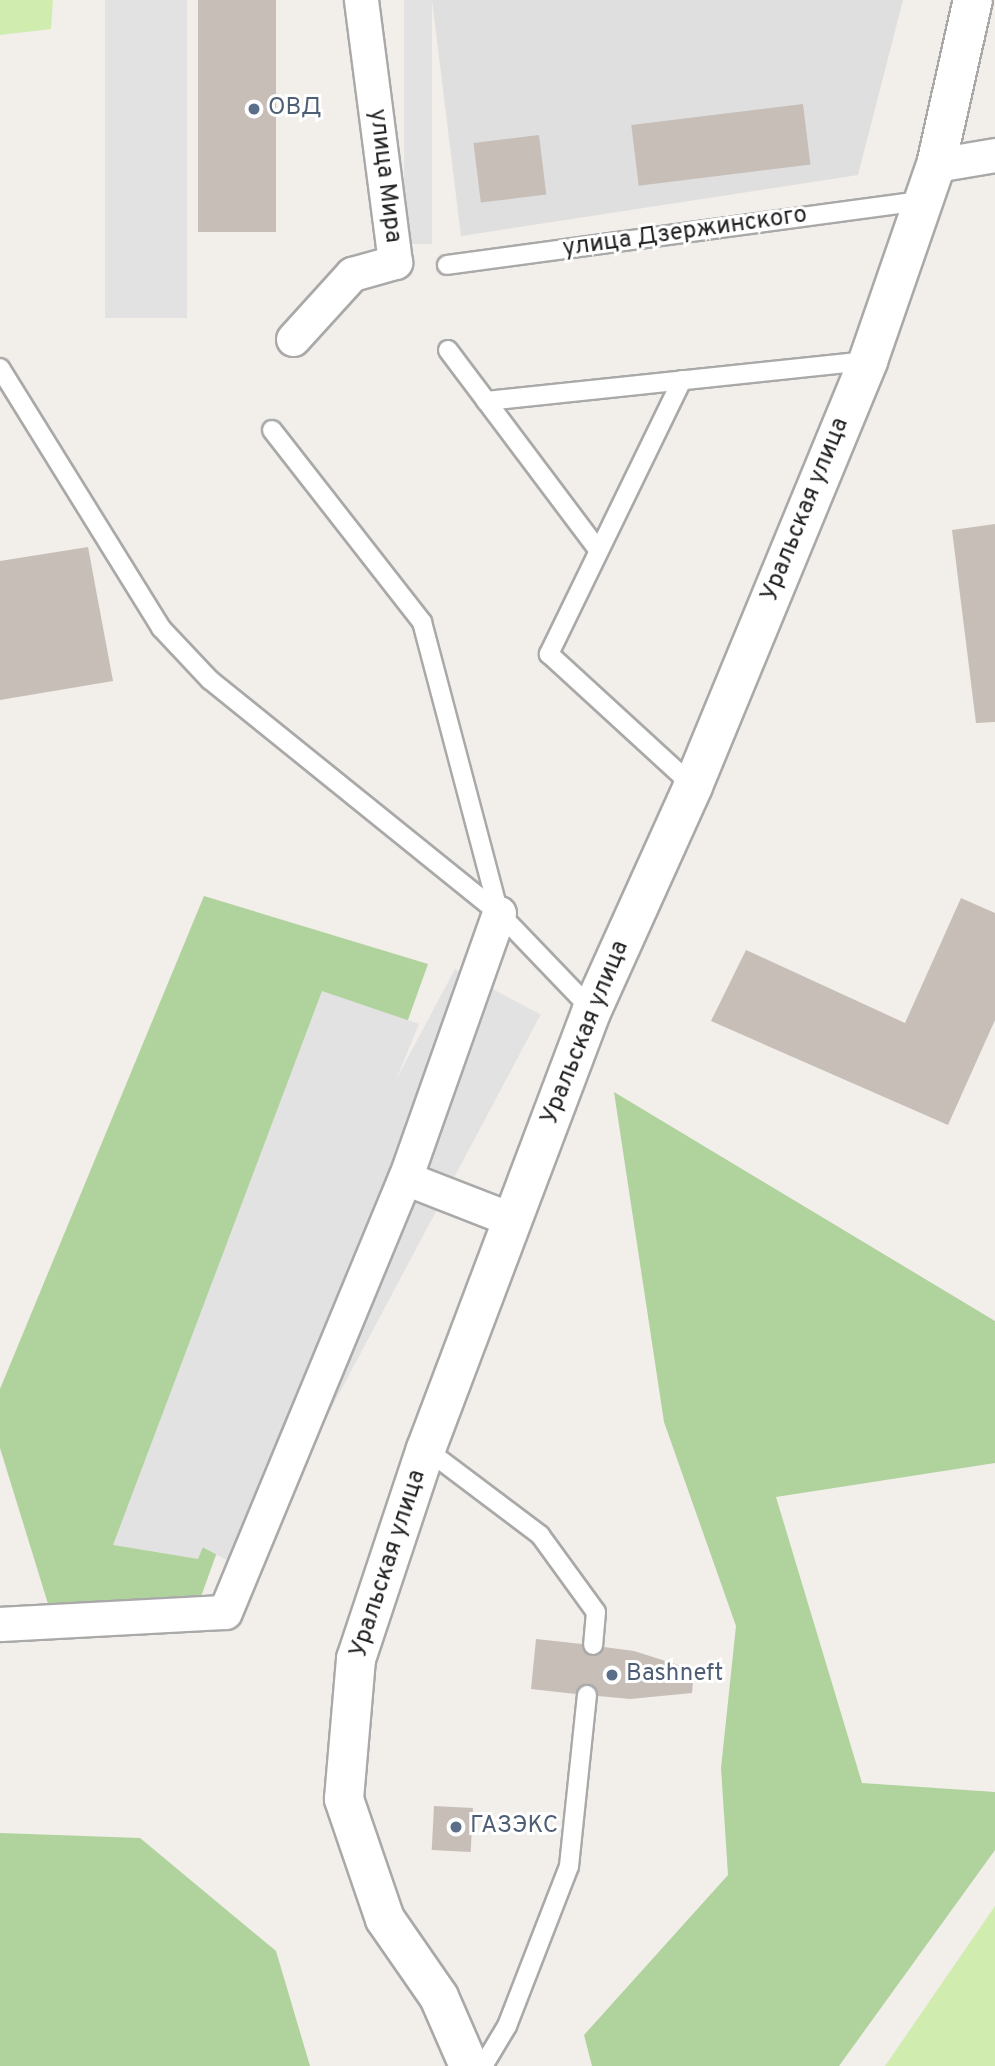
<!DOCTYPE html>
<html>
<head>
<meta charset="utf-8">
<style>
  body { margin:0 }
  #map { position:relative; width:995px; height:2066px; overflow:hidden; background:#f2eee9; font-family:Overpass,sans-serif }
  div>[style] { position:absolute }
  .residential>* { inset:0; background:#e0dfdf }
  .grass>* { inset:0; background:#d1ecaf }
  .forest>* { inset:0; background:#b0d29d }
  .parking>* { inset:0; background:#e2e2e2; transform-origin:0 0 }
  .building>* { inset:0; background:#c7beb8; transform-origin:0 0 }
  .roads { filter:drop-shadow(2px 0 #a9a9a9) drop-shadow(-2px 0 #a9a9a9) drop-shadow(0 2px #a9a9a9) drop-shadow(0 -2px #a9a9a9) }
  .service>* { height:18px; margin:-9px; padding:0 9px; transform-origin:9px; border-radius:9px; background:#fff }
  .minor>* { height:33px; margin:-16.5px; padding:0 16.5px; transform-origin:16.5px; border-radius:16.5px; background:#fff }
  .tertiary>* { height:38px; margin:-19px; padding:0 19px; transform-origin:19px; border-radius:19px; background:#fff }
  .dots>* { width:19px; height:19px; translate:-50% -50%; box-sizing:border-box; border:4px solid #fff; border-radius:50% }
  span { translate:-50% -50%; white-space:nowrap; text-align:center; line-height:1.15; -webkit-text-stroke:6px #fff; paint-order:stroke }
  .service-label { font-size:24px; color:#4e5e75 }
  .left { translate:0 -50%; text-align:left }
  .street-label { font-size:24px; color:#222 }
</style>
</head>
<body>
<div id="map">
  <div class="residential">
    <div style="clip-path:polygon(432px 0,903px 0,858px 175px,461px 236px)"></div>
  </div>
  <div class="grass">
    <div style="clip-path:polygon(0 0,53px 0,51px 29px,0 35px)"></div>
    <div style="clip-path:polygon(995px 1906px,995px 2066px,885px 2066px)"></div>
  </div>
  <div class="forest">
    <div style="clip-path:polygon(204px 896px,428px 964px,193px 1619px,49px 1607px,0 1448px,0 1389px)"></div>
    <div style="clip-path:polygon(614px 1092px,995px 1321px,995px 1463px,776px 1497px,862px 1783px,995px 1792px,995px 1850px,839px 2066px,592px 2066px,584px 2035px,728px 1875px,721px 1768px,736px 1626px,664px 1422px)"></div>
    <div style="clip-path:polygon(0 1833px,140px 1838px,276px 1951px,310px 2066px,0 2066px)"></div>
  </div>
  <div class="parking">
    <div style="left:105px;top:0;width:82px;height:318px"></div>
    <div style="left:404px;top:0;width:28px;height:244px"></div>
    <div style="left:455px;top:969px;width:97px;height:629px;rotate:28deg"></div>
    <div style="clip-path:polygon(322px 991px,419px 1024px,198px 1559px,113px 1545px)"></div>
  </div>
  <div class="building">
    <div style="left:198px;top:0;width:78px;height:232px"></div>
    <div style="left:803px;top:104px;width:61px;height:173px;rotate:83deg"></div>
    <div style="left:539px;top:135px;width:60px;height:66px;rotate:83deg"></div>
    <div style="clip-path:polygon(995px 524px,995px 722px,976px 723px,952px 530px)"></div>
    <div style="clip-path:polygon(88px 547px,113px 681px,0 700px,0 561px)"></div>
    <div style="clip-path:polygon(961px 898px,995px 913px,995px 1020px,948px 1125px,711px 1021px,746px 950px,905px 1023px)"></div>
    <div style="clip-path:polygon(536px 1639px,582px 1644px,591px 1656px,604px 1647px,634px 1651px,694px 1670px,692px 1693px,630px 1699px,598px 1696px,588px 1684px,576px 1694px,531px 1689px)"></div>
    <div style="left:434px;top:1806px;width:39px;height:44px;rotate:3deg"></div>
  </div>
  <div class="roads">
    <div class="service">
      <div style="left:447px;top:265px;width:480px;rotate:-7.7deg"></div>
      <div style="left:448px;top:350px;width:251px;rotate:53.1deg"></div>
      <div style="left:0;top:368px;width:306px;rotate:58.2deg"></div>
      <div style="left:161px;top:628px;width:71px;rotate:46.7deg"></div>
      <div style="left:210px;top:680px;width:371px;rotate:38.9deg"></div>
      <div style="left:499px;top:913px;width:134px;rotate:46.2deg"></div>
      <div style="left:682px;top:380px;width:305px;rotate:115.9deg"></div>
      <div style="left:549px;top:654px;width:195px;rotate:42.5deg"></div>
      <div style="left:486px;top:401px;width:384px;rotate:-6deg"></div>
      <div style="left:272px;top:430px;width:244px;rotate:52deg"></div>
      <div style="left:422px;top:622px;width:301px;rotate:75.2deg"></div>
      <div style="left:426px;top:1449px;width:143px;rotate:37deg"></div>
      <div style="left:540px;top:1535px;width:95px;rotate:54deg"></div>
      <div style="left:596px;top:1612px;width:33px;rotate:95deg"></div>
      <div style="left:483px;top:2066px;width:47px;rotate:-59deg"></div>
      <div style="left:507px;top:2026px;width:172px;rotate:-68.8deg"></div>
      <div style="left:569px;top:1866px;width:172px;rotate:-84deg"></div>
    </div>
    <div class="minor">
      <div style="left:936px;top:165px;width:60px;rotate:-9.6deg"></div>
      <div style="left:293px;top:339px;width:88px;rotate:-47.8deg"></div>
      <div style="left:352px;top:274px;width:45px;rotate:-15.6deg"></div>
      <div style="left:395px;top:262px;width:264px;rotate:-97.4deg"></div>
      <div style="left:499px;top:913px;width:281px;rotate:109.5deg"></div>
      <div style="left:405px;top:1178px;width:116px;rotate:21.3deg"></div>
      <div style="left:0;top:1624px;width:225px;rotate:-3.1deg"></div>
      <div style="left:225px;top:1612px;width:470px;rotate:-67.5deg"></div>
    </div>
    <div class="tertiary">
      <div style="left:469px;top:2066px;width:75px;rotate:-113.5deg"></div>
      <div style="left:439px;top:1997px;width:95px;rotate:-124.7deg"></div>
      <div style="left:385px;top:1919px;width:127px;rotate:-108.9deg"></div>
      <div style="left:344px;top:1799px;width:141px;rotate:-85.1deg"></div>
      <div style="left:356px;top:1659px;width:221px;rotate:-71.6deg"></div>
      <div style="left:426px;top:1449px;width:469px;rotate:-69.3deg"></div>
      <div style="left:592px;top:1010px;width:246px;rotate:-65.7deg"></div>
      <div style="left:693px;top:786px;width:460px;rotate:-67.6deg"></div>
      <div style="left:868px;top:361px;width:207px;rotate:-70.9deg"></div>
      <div style="left:936px;top:165px;width:169px;rotate:-77.4deg"></div>
    </div>
  </div>
  <div class="dots">
    <div style="left:254px;top:109px;background:#5c6f8a"></div>
    <div style="left:612px;top:1675px;background:#5c6f8a"></div>
    <div style="left:456px;top:1827px;background:#5c6f8a"></div>
  </div>
  <div class="service-label">
    <span class="left" style="left:268px;top:109px">ОВД</span>
    <span class="left" style="left:626px;top:1675px">Bashneft</span>
    <span class="left" style="left:470px;top:1827px">ГАЗЭКС</span>
  </div>
  <div class="street-label">
    <span style="left:384px;top:176px;rotate:83deg">улица Мира</span>
    <span style="left:685px;top:233px;rotate:-8deg">улица Дзержинского</span>
    <span style="left:806px;top:510px;rotate:-68deg">Уральская улица</span>
    <span style="left:586px;top:1033px;rotate:-68deg">Уральская улица</span>
    <span style="left:389px;top:1564px;rotate:-72deg">Уральская улица</span>
  </div>
</div>
</body>
</html>
